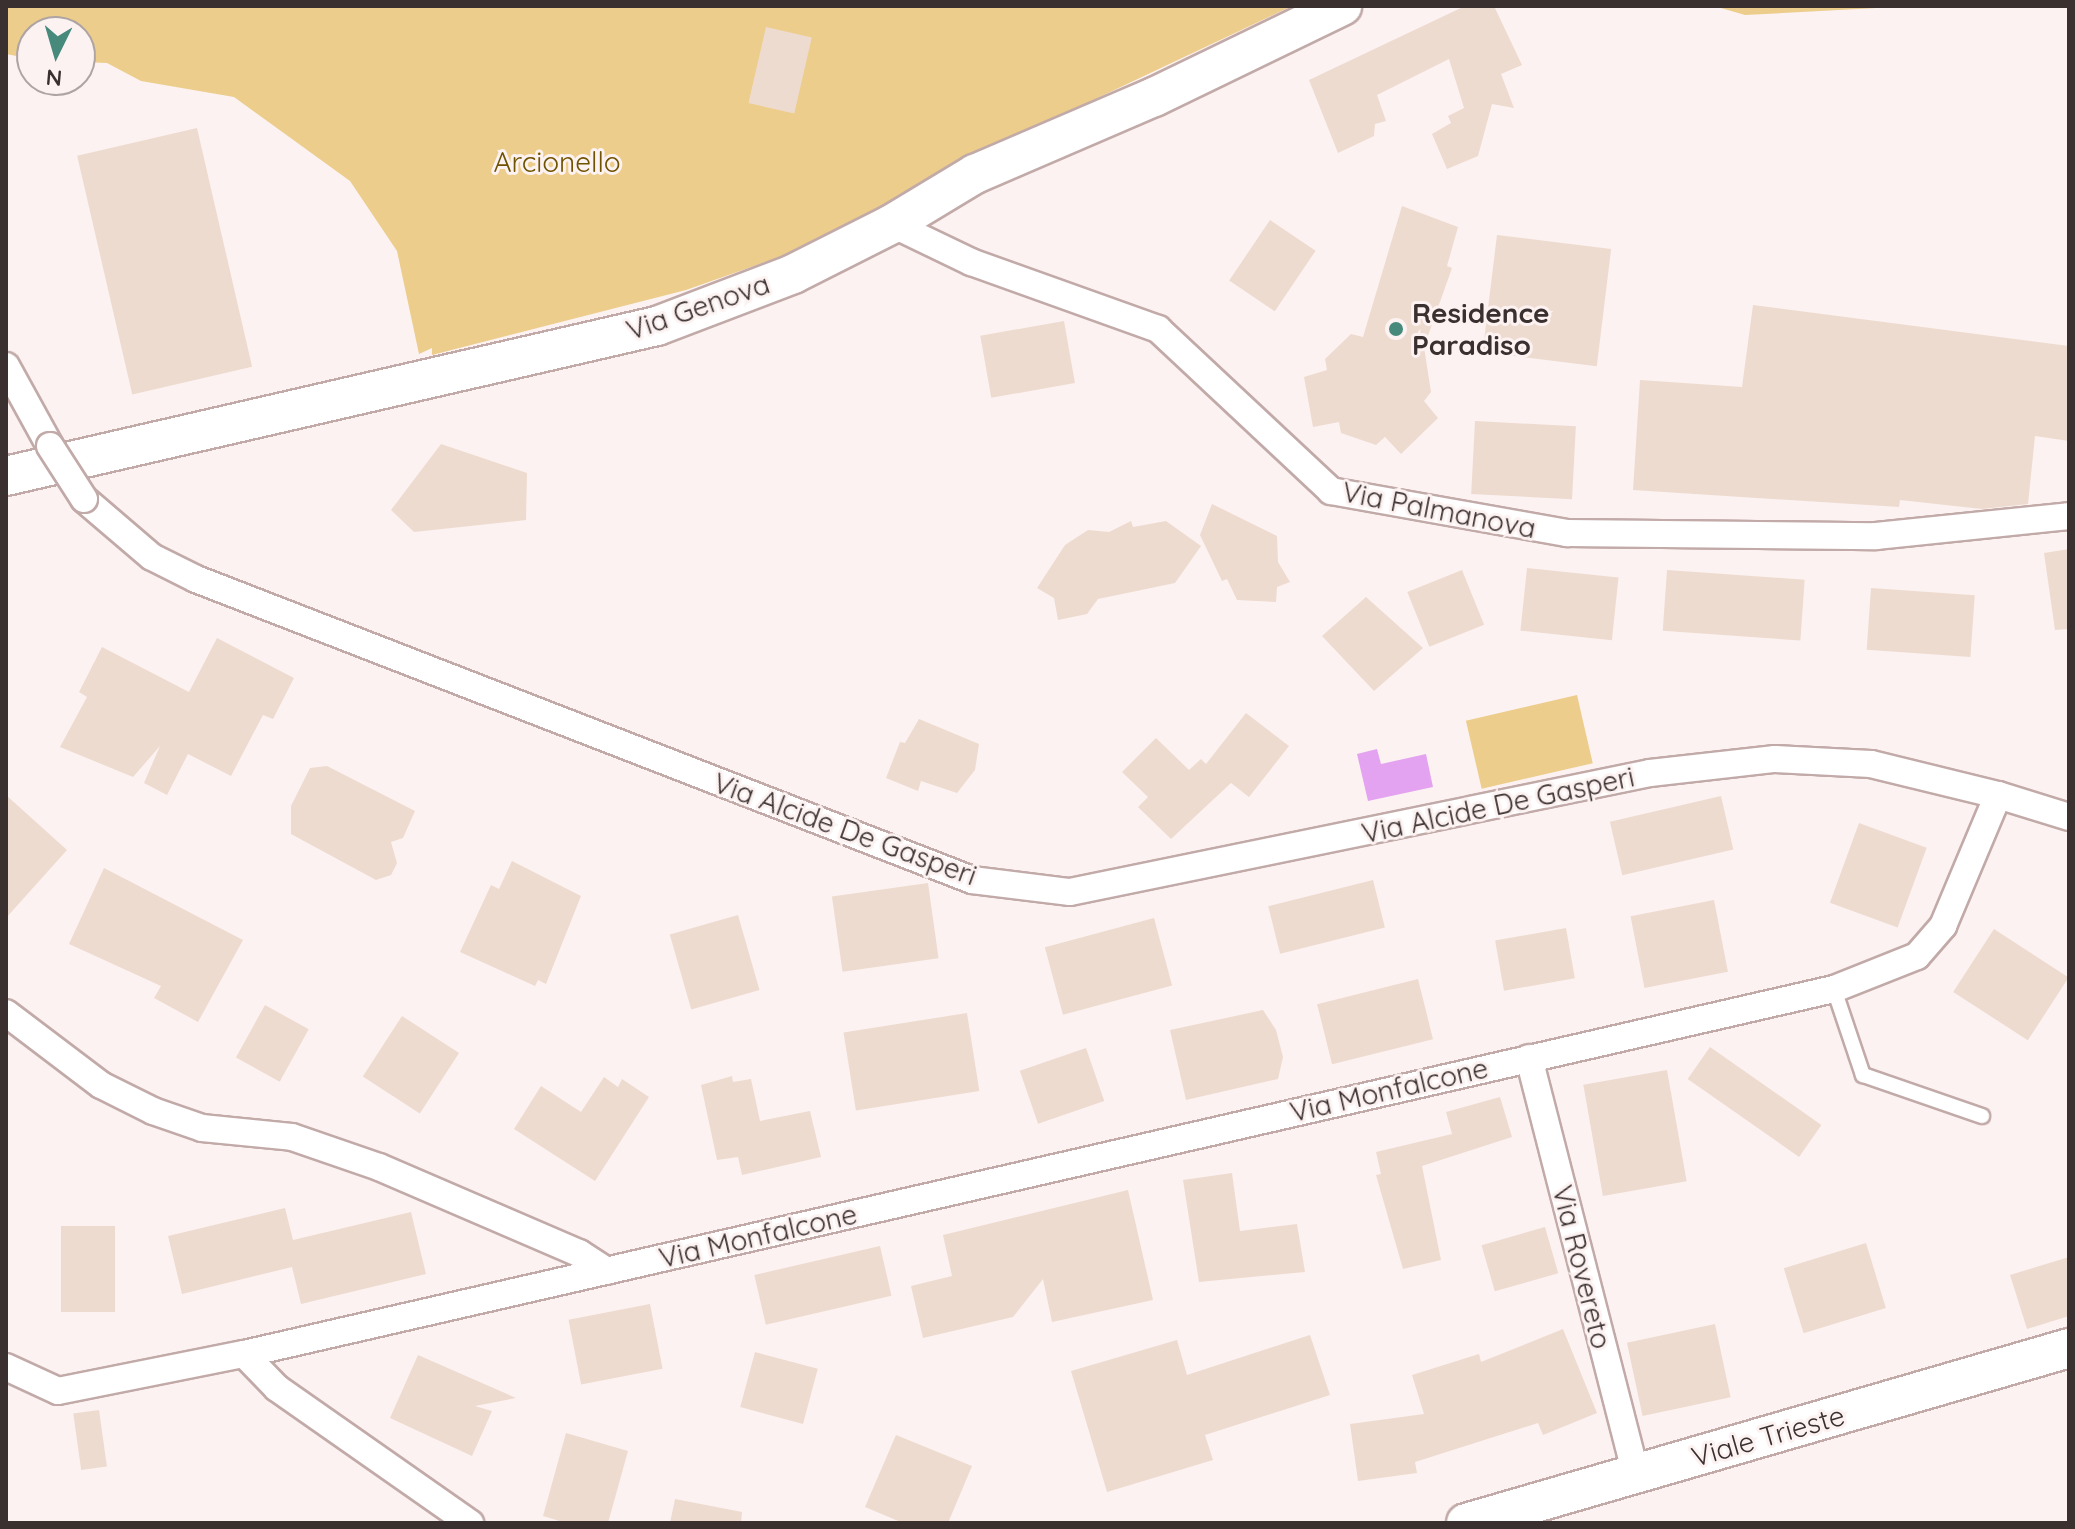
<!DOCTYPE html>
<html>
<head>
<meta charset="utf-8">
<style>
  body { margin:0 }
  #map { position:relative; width:2075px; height:1529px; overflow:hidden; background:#fcf2f1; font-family:Quicksand,sans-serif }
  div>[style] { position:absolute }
  .green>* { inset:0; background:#eccd8b; transform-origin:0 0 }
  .water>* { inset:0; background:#e4a3f0 }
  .building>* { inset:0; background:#eedbcf; transform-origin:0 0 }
  .roads { filter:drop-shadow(2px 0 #c1aaa8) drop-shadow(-2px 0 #c1aaa8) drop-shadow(0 2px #c1aaa8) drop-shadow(0 -2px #c1aaa8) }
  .lane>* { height:14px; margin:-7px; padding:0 7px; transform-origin:7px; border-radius:7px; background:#fff }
  .street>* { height:26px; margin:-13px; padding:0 13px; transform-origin:13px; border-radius:13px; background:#fff }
  .secondary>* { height:38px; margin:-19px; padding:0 19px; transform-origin:19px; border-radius:19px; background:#fff }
  .bridges { filter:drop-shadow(2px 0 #c1aaa8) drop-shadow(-2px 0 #c1aaa8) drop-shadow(0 2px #c1aaa8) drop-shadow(0 -2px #c1aaa8) }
  .street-bridge>* { height:26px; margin:-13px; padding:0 13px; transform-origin:13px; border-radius:13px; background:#fff }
  .dots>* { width:22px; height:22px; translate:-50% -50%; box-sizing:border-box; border:4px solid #fcf2f1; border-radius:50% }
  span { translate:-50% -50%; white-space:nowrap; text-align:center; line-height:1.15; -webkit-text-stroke:6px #fcf2f1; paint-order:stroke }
  .park-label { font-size:28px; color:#6f5300 }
  .street-label { font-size:28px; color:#39302f }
  .poi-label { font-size:28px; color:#39302f; font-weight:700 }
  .left { translate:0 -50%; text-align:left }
  .frame { position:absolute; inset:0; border:8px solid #39302f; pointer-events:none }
  .north { position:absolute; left:16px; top:16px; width:80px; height:80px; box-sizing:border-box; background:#fcf2f1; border:2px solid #aea4a3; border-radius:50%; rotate:185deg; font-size:22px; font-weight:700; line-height:32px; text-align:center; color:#39302f }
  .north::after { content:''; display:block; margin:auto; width:28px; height:36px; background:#478a7c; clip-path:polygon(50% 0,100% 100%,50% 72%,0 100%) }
</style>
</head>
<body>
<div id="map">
  <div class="green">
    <div style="clip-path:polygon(6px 6px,1292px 6px,937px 174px,831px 239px,686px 290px,432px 355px,432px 348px,419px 354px,397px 251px,350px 181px,234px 97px,141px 81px,107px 63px,80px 62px,80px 32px,32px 32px,32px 59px,6px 54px)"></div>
    <div style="clip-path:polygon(1714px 6px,1914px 6px,1745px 15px)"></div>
    <div style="left:1577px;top:695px;width:70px;height:114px;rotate:77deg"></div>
  </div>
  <div class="water">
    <div style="clip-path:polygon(1377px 749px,1381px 764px,1426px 754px,1433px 787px,1368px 801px,1357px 754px)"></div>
  </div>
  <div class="building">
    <div style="clip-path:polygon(1465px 6px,1494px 6px,1522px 65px,1501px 74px,1514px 108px,1492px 104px,1478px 156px,1447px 169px,1432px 134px,1451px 123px,1448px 116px,1464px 108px,1449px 59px,1377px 95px,1386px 121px,1375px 124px,1374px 136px,1338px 153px,1309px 80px)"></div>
    <div style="left:766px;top:27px;width:47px;height:78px;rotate:13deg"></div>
    <div style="left:197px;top:128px;width:245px;height:123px;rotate:77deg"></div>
    <div style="clip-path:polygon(1402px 206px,1458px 227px,1447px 266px,1452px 268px,1424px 347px,1431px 392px,1424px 401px,1438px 418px,1401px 454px,1385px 437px,1376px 445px,1341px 433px,1339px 422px,1313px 427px,1304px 377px,1327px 370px,1325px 359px,1351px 334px,1363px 337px)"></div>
    <div style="left:1270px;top:220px;width:55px;height:73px;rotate:34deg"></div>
    <div style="left:1497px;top:235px;width:115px;height:118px;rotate:7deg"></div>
    <div style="clip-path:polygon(1753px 305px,2069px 346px,2069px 441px,2035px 436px,2028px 504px,1982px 509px,1900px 500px,1899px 507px,1633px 490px,1640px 380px,1742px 387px)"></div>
    <div style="left:1064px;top:321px;width:63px;height:85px;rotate:80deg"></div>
    <div style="left:1475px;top:421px;width:101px;height:73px;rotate:3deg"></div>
    <div style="clip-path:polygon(441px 444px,527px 473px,526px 520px,414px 532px,391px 510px)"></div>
    <div style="clip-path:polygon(1212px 504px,1277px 536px,1278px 562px,1290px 582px,1277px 587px,1276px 602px,1237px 600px,1227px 579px,1222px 581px,1200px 535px)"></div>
    <div style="clip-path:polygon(1131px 521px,1133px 527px,1166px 521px,1201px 546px,1175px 583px,1098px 599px,1087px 614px,1058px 620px,1054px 598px,1037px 588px,1065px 545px,1088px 530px,1109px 532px)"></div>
    <div style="clip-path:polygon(2069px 549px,2069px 629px,2055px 630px,2044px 553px)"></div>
    <div style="left:1527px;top:568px;width:92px;height:63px;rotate:6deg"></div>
    <div style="left:1462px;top:570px;width:59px;height:59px;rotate:68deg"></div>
    <div style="left:1667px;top:570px;width:138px;height:61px;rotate:4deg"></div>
    <div style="left:1871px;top:588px;width:104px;height:62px;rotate:4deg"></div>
    <div style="clip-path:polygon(1366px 597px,1423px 648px,1374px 691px,1322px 636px)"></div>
    <div style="clip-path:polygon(217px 638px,294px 678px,273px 719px,263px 715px,231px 776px,188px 754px,167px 795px,144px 783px,160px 746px,133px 777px,60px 747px,87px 697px,79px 692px,102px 647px,189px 692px)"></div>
    <div style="clip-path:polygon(1246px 713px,1289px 746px,1249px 797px,1231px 783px,1171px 839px,1138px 807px,1148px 797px,1122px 772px,1156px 738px,1189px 770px,1201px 759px,1206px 764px)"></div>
    <div style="clip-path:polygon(919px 719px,979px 744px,975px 770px,957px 793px,921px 781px,918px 791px,886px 778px,900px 742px,905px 743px)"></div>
    <div style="clip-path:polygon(327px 766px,415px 811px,403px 838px,391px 842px,397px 863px,391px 875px,376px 880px,291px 834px,291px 806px,310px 768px)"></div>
    <div style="clip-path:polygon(6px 795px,67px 850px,6px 918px)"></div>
    <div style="left:1721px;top:796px;width:55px;height:114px;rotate:77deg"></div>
    <div style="left:1859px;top:823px;width:72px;height:85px;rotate:20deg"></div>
    <div style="clip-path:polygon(512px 861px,581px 896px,546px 984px,538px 980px,535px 986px,460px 952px,491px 885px,499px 889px)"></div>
    <div style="clip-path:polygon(104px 868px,243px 940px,198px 1022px,154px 998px,161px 986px,69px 944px)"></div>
    <div style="left:1373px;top:880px;width:49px;height:108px;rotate:76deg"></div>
    <div style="left:928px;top:883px;width:76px;height:97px;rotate:82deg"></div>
    <div style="left:1714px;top:900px;width:73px;height:85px;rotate:79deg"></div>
    <div style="left:738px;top:915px;width:78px;height:71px;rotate:74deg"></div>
    <div style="left:1154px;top:918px;width:70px;height:113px;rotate:75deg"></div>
    <div style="left:1566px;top:928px;width:51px;height:72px;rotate:80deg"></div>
    <div style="left:1994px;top:929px;width:89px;height:75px;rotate:33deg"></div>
    <div style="left:1418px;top:979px;width:62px;height:104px;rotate:76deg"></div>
    <div style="left:265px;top:1005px;width:50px;height:60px;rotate:29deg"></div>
    <div style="clip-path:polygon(1263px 1010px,1276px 1030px,1283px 1057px,1278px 1079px,1186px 1100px,1170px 1030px)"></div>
    <div style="left:967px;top:1013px;width:79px;height:125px;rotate:81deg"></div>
    <div style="left:402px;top:1016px;width:68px;height:72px;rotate:33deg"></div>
    <div style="left:1710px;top:1047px;width:136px;height:39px;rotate:35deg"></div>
    <div style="left:1086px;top:1048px;width:56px;height:70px;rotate:71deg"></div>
    <div style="left:1667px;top:1070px;width:113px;height:85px;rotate:80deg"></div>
    <div style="clip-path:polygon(732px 1076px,733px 1082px,751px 1079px,760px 1121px,810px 1111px,821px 1157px,742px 1175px,738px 1157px,717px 1160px,701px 1085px)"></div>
    <div style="clip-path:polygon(604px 1077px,618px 1087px,622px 1079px,649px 1097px,595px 1181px,514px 1129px,541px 1086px,581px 1112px)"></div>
    <div style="clip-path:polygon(1500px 1097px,1512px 1137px,1422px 1166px,1441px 1260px,1403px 1269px,1376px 1175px,1381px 1174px,1376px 1152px,1452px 1134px,1446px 1112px)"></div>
    <div style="clip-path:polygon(1232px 1173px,1240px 1231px,1297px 1224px,1305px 1272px,1199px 1282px,1183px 1180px)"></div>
    <div style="clip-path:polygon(1128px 1190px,1153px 1300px,1052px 1322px,1043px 1279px,1013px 1317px,923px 1338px,911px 1286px,952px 1276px,943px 1235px)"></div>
    <div style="clip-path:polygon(285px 1208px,293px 1240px,411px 1212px,426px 1274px,301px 1304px,292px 1267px,182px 1294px,168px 1236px)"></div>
    <div style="left:61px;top:1226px;width:54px;height:86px"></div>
    <div style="left:1545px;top:1227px;width:48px;height:66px;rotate:74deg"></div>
    <div style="left:1866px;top:1243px;width:68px;height:86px;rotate:73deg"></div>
    <div style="left:880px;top:1246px;width:51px;height:129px;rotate:77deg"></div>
    <div style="clip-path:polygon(2069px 1257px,2069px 1316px,2027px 1329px,2010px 1275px)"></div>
    <div style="left:650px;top:1304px;width:66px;height:83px;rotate:79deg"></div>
    <div style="left:1715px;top:1324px;width:75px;height:90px;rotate:78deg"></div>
    <div style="clip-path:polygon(1563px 1329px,1597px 1413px,1543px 1435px,1538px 1423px,1415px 1462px,1417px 1473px,1358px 1481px,1350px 1424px,1424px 1414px,1412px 1375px,1479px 1354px,1481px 1362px)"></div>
    <div style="clip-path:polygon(1310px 1335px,1330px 1395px,1205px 1435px,1213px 1460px,1107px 1492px,1071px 1371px,1177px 1340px,1187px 1375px)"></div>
    <div style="left:755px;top:1352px;width:65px;height:57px;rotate:15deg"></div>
    <div style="clip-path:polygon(418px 1355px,516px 1398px,475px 1406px,492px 1411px,472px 1456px,390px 1418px)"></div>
    <div style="left:99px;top:1410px;width:57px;height:26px;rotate:82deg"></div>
    <div style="clip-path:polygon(566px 1433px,628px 1451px,608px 1523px,566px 1523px,543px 1516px)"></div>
    <div style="clip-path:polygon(896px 1435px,972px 1466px,948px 1523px,903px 1523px,865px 1507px)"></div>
    <div style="clip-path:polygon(675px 1499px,742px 1512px,741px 1523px,670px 1523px)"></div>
  </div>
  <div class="roads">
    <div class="lane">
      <div style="left:1834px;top:989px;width:91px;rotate:71.4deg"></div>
      <div style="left:1863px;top:1075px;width:126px;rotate:19deg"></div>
    </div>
    <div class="street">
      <div style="left:892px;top:224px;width:88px;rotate:25.7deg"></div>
      <div style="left:971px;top:262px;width:199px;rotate:19.7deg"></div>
      <div style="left:1158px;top:329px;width:237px;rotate:43.1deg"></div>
      <div style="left:1331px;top:491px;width:240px;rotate:10.1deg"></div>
      <div style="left:1567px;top:533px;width:309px;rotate:0.6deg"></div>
      <div style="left:1876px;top:536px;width:194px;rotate:-5.9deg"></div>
      <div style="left:6px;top:366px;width:91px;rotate:61.2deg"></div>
      <div style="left:84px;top:499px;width:89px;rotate:40.5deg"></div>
      <div style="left:152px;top:557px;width:49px;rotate:26.6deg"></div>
      <div style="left:196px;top:579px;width:832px;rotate:21.2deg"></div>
      <div style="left:972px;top:880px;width:99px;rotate:7deg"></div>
      <div style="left:1070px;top:892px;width:592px;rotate:-11.59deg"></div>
      <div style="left:1650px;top:773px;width:126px;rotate:-6.4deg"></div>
      <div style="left:1775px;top:759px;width:96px;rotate:3deg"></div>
      <div style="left:1871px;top:764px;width:131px;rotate:13.7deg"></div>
      <div style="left:6px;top:1013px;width:119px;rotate:37.2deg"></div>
      <div style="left:101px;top:1085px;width:58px;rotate:26.6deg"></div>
      <div style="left:153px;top:1111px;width:52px;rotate:19.1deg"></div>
      <div style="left:202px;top:1128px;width:90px;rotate:5.7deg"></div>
      <div style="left:292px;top:1137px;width:92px;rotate:19deg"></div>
      <div style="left:379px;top:1167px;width:218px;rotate:23.3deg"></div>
      <div style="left:579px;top:1253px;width:33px;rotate:33deg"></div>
      <div style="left:1529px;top:1058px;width:431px;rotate:75.6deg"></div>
      <div style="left:244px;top:1354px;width:1631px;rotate:-12.93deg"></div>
      <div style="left:1834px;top:989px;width:89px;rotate:-21.7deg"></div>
      <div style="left:1917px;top:956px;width:40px;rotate:-49deg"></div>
      <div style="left:1943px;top:926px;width:142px;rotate:-67.2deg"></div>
      <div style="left:1998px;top:795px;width:74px;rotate:17.2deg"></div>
      <div style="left:6px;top:1367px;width:57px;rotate:24.8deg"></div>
      <div style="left:58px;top:1391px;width:190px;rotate:-11.3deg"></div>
      <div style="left:244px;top:1354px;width:47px;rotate:45.9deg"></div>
      <div style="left:277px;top:1388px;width:236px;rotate:35deg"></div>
    </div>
    <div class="secondary">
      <div style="left:6px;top:476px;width:668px;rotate:-12.98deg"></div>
      <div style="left:657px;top:326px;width:146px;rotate:-20.9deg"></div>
      <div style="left:793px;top:274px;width:111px;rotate:-26.8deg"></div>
      <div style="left:892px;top:224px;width:97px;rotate:-31.1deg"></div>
      <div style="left:975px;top:174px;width:195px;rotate:-23.3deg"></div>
      <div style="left:1154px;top:97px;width:209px;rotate:-25.8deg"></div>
      <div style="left:1466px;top:1523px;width:628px;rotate:-16.18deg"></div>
    </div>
  </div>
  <div class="bridges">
    <div class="street-bridge">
      <div style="left:50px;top:446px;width:63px;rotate:57.3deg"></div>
    </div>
  </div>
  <div class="dots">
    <div style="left:1396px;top:329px;background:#478a7c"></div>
  </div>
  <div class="park-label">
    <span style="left:557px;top:162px">Arcionello</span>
  </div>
  <div class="street-label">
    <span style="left:698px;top:307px;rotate:-19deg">Via Genova</span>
    <span style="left:1439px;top:510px;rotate:11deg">Via Palmanova</span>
    <span style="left:1498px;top:805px;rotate:-12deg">Via Alcide De Gasperi</span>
    <span style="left:845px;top:829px;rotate:20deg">Via Alcide De Gasperi</span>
    <span style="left:1389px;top:1090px;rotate:-13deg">Via Monfalcone</span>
    <span style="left:758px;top:1236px;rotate:-13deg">Via Monfalcone</span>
    <span style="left:1582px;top:1267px;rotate:76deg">Via Rovereto</span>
    <span style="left:1768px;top:1436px;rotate:-16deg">Viale Trieste</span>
  </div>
  <div class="poi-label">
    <span class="left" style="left:1412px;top:329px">Residence<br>Paradiso</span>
  </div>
  <div class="frame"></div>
  <div class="north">N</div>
</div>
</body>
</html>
